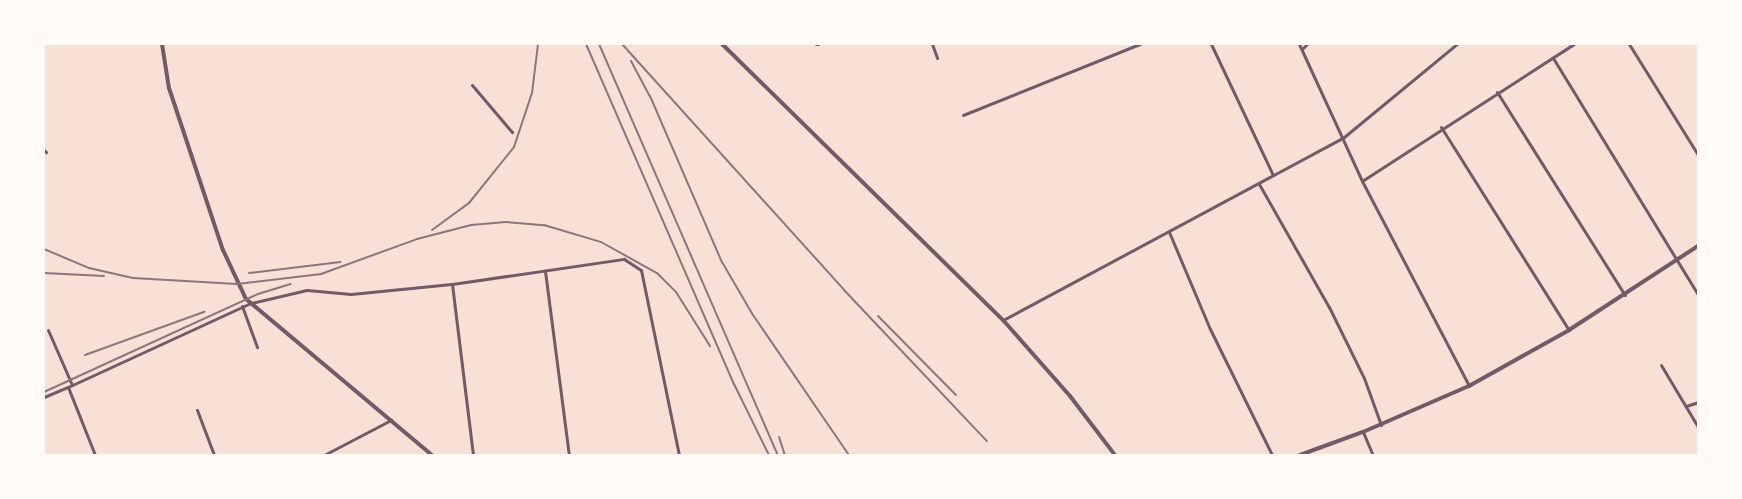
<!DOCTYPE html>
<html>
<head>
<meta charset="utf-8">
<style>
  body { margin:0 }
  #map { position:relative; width:1742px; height:499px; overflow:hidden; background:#f7e1d7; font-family:Literata,serif }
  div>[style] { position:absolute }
  .minor>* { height:3px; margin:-1.5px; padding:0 1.5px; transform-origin:1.5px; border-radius:1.5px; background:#755966 }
  .tertiary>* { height:4px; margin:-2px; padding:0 2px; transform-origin:2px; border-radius:2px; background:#755966 }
  .rail>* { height:2px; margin:-1px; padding:0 1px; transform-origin:1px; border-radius:1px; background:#8f747c }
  span { translate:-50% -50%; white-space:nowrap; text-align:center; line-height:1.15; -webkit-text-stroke:5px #fffaf5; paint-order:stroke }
  .frame { position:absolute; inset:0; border:45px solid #fffaf5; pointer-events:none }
</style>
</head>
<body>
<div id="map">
  <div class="minor">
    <div style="left:816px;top:44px;width:2px"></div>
    <div style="left:932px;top:44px;width:15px;rotate:70deg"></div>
    <div style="left:1211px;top:44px;width:145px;rotate:64.7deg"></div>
    <div style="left:1299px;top:44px;width:151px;rotate:65.3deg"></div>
    <div style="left:1362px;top:181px;width:231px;rotate:62.4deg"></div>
    <div style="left:1629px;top:44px;width:131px;rotate:58.1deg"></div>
    <div style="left:1302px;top:49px;width:7px;rotate:-45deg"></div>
    <div style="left:1553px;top:58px;width:278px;rotate:58.5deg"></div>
    <div style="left:472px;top:85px;width:62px;rotate:49.6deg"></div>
    <div style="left:1497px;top:92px;width:240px;rotate:57.8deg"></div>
    <div style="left:963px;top:115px;width:191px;rotate:-21.9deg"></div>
    <div style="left:1441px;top:127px;width:240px;rotate:57.8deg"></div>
    <div style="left:44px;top:150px;width:3px;rotate:45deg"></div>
    <div style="left:1362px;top:181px;width:252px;rotate:-32.9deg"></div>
    <div style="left:1259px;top:184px;width:142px;rotate:60.4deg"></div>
    <div style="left:1329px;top:307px;width:79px;rotate:63.8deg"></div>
    <div style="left:1364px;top:378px;width:50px;rotate:70.1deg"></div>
    <div style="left:1169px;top:232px;width:105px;rotate:67.1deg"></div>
    <div style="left:1210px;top:329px;width:140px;rotate:63.8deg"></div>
    <div style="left:545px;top:271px;width:186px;rotate:82.6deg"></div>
    <div style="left:452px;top:284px;width:172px;rotate:83deg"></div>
    <div style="left:242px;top:306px;width:44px;rotate:69.9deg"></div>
    <div style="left:1003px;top:320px;width:387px;rotate:-28.2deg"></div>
    <div style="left:1344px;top:137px;width:146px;rotate:-39.5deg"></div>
    <div style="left:48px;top:330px;width:60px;rotate:66.4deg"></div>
    <div style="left:1661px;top:365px;width:72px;rotate:59.2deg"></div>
    <div style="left:44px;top:397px;width:26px;rotate:-23deg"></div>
    <div style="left:1686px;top:406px;width:13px;rotate:-18deg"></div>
    <div style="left:197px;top:410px;width:48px;rotate:69.3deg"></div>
    <div style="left:1363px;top:432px;width:25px;rotate:67deg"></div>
    <div style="left:95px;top:455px;width:73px;rotate:-111.7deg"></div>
    <div style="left:68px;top:387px;width:201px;rotate:-24.7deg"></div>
    <div style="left:251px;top:303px;width:57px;rotate:-13.1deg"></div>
    <div style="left:307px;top:290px;width:44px;rotate:5.2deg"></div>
    <div style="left:351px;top:294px;width:101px;rotate:-5.7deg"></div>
    <div style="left:452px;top:284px;width:174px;rotate:-8.3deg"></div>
    <div style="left:624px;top:259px;width:20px;rotate:33deg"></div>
    <div style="left:641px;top:270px;width:189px;rotate:78.4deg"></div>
    <div style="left:324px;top:455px;width:76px;rotate:-27.6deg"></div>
  </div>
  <div class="tertiary">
    <div style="left:162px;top:44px;width:45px;rotate:81deg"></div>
    <div style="left:169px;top:88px;width:171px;rotate:71.6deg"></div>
    <div style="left:223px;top:250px;width:54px;rotate:64.9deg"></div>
    <div style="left:246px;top:299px;width:243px;rotate:40deg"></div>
    <div style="left:722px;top:44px;width:394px;rotate:44.5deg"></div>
    <div style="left:1003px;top:320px;width:101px;rotate:48.6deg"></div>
    <div style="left:1070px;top:396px;width:74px;rotate:52.7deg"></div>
    <div style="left:1300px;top:455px;width:67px;rotate:-20.1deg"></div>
    <div style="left:1363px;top:432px;width:116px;rotate:-23.5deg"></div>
    <div style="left:1469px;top:386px;width:115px;rotate:-29.2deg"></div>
    <div style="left:1569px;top:330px;width:154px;rotate:-33.1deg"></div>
  </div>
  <div class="rail">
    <div style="left:586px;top:44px;width:371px;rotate:66.5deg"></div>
    <div style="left:734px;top:384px;width:79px;rotate:63.8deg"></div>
    <div style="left:599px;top:44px;width:448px;rotate:66.5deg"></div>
    <div style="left:622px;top:44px;width:331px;rotate:47.9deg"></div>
    <div style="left:844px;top:290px;width:208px;rotate:46.6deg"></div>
    <div style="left:631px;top:61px;width:40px;rotate:62deg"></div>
    <div style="left:650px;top:96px;width:181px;rotate:66.6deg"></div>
    <div style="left:722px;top:262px;width:61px;rotate:59.7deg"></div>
    <div style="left:753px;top:315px;width:170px;rotate:55.6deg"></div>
    <div style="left:432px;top:230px;width:46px;rotate:-36.1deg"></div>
    <div style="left:469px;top:203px;width:72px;rotate:-51.2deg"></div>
    <div style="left:514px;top:147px;width:57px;rotate:-71.6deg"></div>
    <div style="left:532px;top:93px;width:49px;rotate:-83deg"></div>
    <div style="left:44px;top:249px;width:49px;rotate:22.9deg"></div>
    <div style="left:89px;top:268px;width:45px;rotate:12.8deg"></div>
    <div style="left:133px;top:278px;width:104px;rotate:3.3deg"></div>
    <div style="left:237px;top:284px;width:85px;rotate:-6.8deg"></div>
    <div style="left:321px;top:274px;width:102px;rotate:-20deg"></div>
    <div style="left:417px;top:239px;width:56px;rotate:-14.5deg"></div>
    <div style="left:471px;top:225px;width:35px;rotate:-5deg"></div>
    <div style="left:506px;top:222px;width:38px;rotate:5deg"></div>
    <div style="left:544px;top:225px;width:59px;rotate:16.6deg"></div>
    <div style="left:601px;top:242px;width:64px;rotate:29deg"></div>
    <div style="left:657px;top:273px;width:27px;rotate:45deg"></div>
    <div style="left:676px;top:292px;width:64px;rotate:57.8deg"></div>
    <div style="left:44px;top:273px;width:60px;rotate:2.9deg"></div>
    <div style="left:249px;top:273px;width:92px;rotate:-6.9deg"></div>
    <div style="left:878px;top:316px;width:111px;rotate:45.4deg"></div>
    <div style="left:85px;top:355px;width:127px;rotate:-19.9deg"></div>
    <div style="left:44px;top:392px;width:235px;rotate:-24.6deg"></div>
    <div style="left:258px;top:294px;width:34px;rotate:-17deg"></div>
    <div style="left:779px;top:437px;width:19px;rotate:72deg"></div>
  </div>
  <div class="frame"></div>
</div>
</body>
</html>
